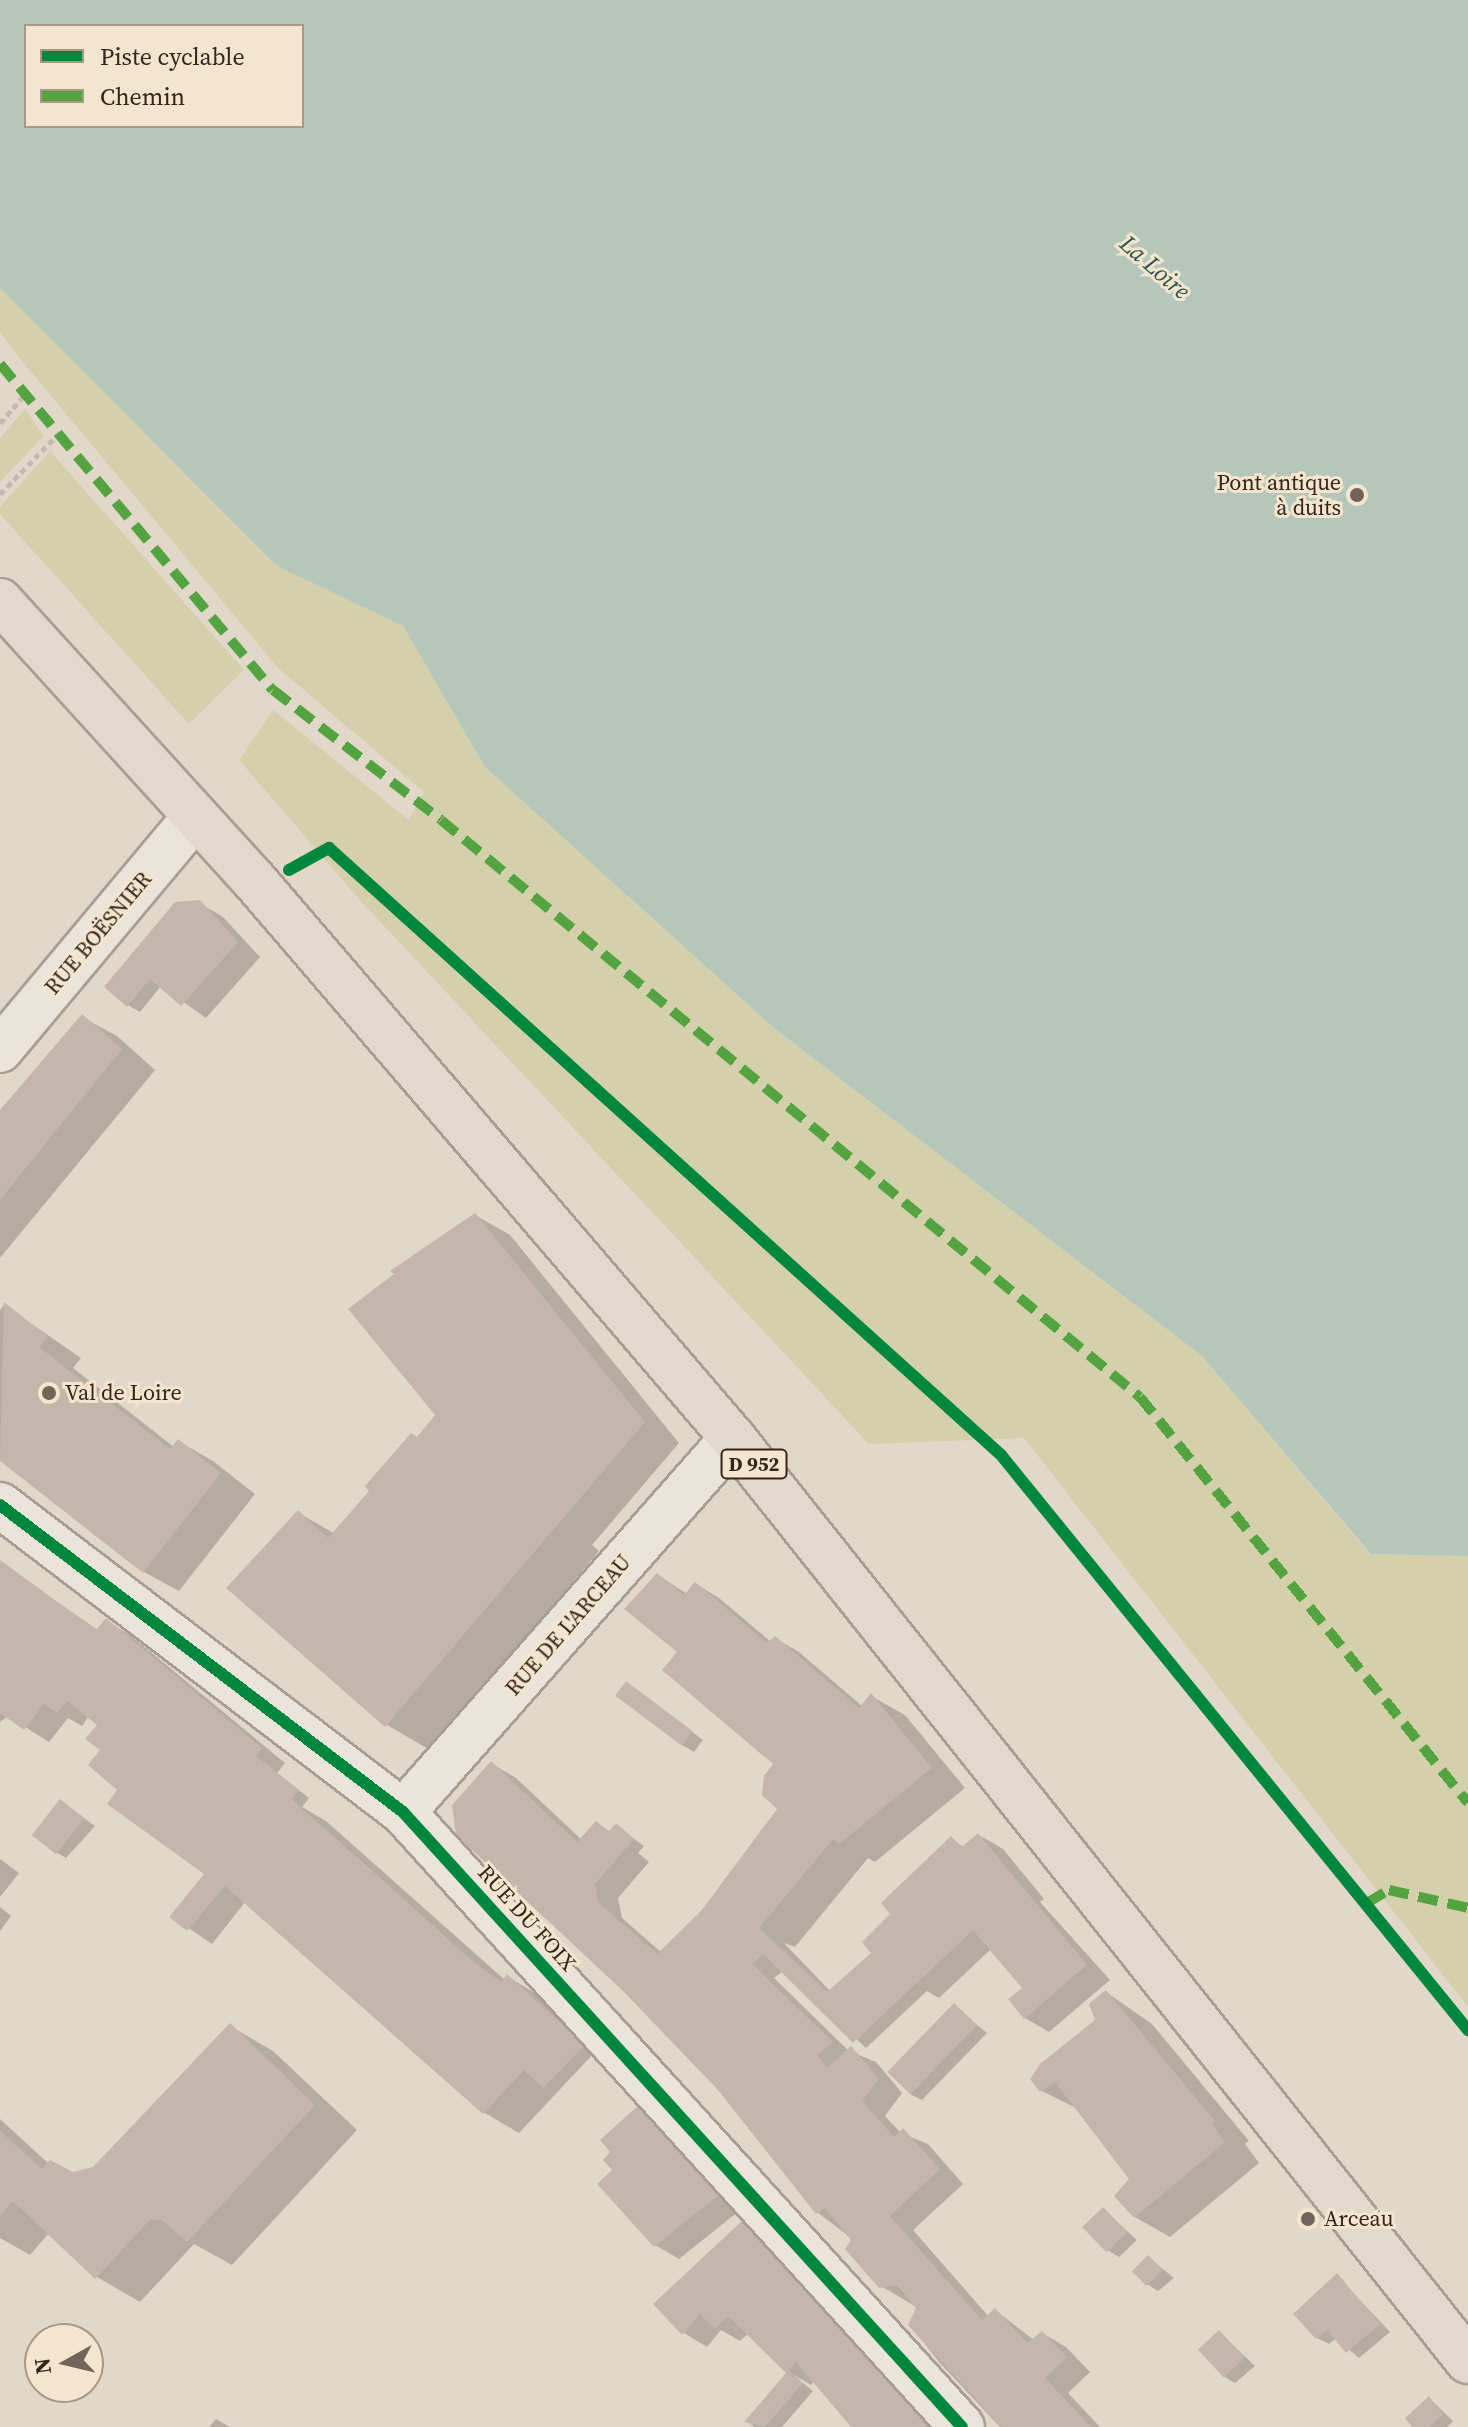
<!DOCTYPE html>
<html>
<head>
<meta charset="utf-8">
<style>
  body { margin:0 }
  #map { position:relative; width:1468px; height:2427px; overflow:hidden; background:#e2d8ca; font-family:"Source Serif 4",serif }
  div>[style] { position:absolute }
  .green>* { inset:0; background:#d4d0ac }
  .water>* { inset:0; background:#b5c6ba }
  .shadow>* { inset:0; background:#0003 }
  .building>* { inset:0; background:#c5b6ab; transform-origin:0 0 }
  .path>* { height:5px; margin-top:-2.5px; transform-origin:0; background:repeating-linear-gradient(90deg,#c3bbb2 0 6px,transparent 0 10px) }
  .roads { filter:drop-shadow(2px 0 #a79d93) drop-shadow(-2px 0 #a79d93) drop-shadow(0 2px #a79d93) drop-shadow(0 -2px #a79d93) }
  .minor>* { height:44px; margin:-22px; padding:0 22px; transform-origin:22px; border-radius:22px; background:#eae4db }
  .primary>* { height:44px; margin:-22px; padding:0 22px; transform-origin:22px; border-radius:22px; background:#e2d9cc }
  .quiet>* { height:10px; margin-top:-5px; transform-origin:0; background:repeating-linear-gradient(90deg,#53a341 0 20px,transparent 0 30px) }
  .cycleway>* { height:12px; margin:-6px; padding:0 6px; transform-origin:6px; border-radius:6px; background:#00873e }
  .dots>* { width:22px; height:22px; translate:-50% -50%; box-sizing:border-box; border:4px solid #f4e5ce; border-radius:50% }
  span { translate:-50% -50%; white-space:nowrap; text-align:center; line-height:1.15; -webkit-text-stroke:6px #f4e5ce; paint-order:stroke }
  .shield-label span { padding:2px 6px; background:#f4e5ce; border:2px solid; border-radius:6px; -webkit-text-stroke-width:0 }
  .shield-label { font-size:20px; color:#34251c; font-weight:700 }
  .poi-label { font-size:22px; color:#34251c }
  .right { translate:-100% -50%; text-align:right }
  .left { translate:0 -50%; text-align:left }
  .street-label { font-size:22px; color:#34251c }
  .water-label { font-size:24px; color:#2b544d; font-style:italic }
  .legend { position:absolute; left:24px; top:24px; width:280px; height:104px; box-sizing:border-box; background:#f4e5ce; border:2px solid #a79887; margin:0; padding:10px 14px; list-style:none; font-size:24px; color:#34251c }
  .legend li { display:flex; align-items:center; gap:16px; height:40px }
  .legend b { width:40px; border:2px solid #a79887 }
  .north { position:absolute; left:24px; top:2323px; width:80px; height:80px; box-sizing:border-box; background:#f4e5ce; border:2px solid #a79887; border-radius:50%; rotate:262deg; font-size:22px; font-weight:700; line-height:32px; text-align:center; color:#34251c }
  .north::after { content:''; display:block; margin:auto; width:28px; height:36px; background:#716459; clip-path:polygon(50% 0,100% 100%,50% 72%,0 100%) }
</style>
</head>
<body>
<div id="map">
  <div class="green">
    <div style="clip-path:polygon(0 288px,277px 566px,403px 626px,485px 767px,774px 1028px,1202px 1356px,1370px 1554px,1468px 1556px,1468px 2007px,1024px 1438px,869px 1444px,358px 898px,239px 760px,273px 710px,409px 820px,424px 792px,278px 668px,12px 349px,0 332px)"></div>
    <div style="clip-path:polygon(25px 409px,44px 436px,0 482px,0 438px)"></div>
    <div style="clip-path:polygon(50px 451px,244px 670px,189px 724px,0 514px,0 507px)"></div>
  </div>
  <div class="water">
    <div style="clip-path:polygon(evenodd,0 0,1468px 0,1468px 1556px,1371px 1554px,1202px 1356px,774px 1028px,485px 767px,403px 626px,277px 566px,0 288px,0 0,26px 26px,302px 26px,302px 126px,26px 126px,26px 26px)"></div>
  </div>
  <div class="shadow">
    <div style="clip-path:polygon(198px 902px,223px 917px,260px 957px,206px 1018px,161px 986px,140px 1012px,128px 1005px,107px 987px)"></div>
    <div style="clip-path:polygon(82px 1017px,117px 1036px,155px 1070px,0 1258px,0 1113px)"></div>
    <div style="clip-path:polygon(475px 1215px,510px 1235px,679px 1443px,592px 1545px,599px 1551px,430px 1750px,387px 1725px,229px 1587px,299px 1513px,335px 1534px,437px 1415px)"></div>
    <div style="clip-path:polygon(4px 1305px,81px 1358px,73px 1368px,174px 1447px,178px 1441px,213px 1461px,255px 1494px,179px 1591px,144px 1572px,0 1459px,0 1310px)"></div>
    <div style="clip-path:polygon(0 1562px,99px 1631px,106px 1621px,130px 1635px,285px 1763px,277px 1773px,309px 1798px,302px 1807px,326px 1821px,505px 1980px,508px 1977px,542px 1997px,595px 2052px,519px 2133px,485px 2113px,246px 1901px,212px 1944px,172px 1917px,206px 1873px,120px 1790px,103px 1750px,99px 1725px,89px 1716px,82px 1726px,68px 1718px,49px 1742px,8px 1716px,0 1722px)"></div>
    <div style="clip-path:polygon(658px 1575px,687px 1594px,696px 1584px,719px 1598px,771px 1642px,775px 1638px,799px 1652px,862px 1706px,871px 1696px,905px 1715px,965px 1788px,875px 1862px,868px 1858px,795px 1947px,784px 1943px,831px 1992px,874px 1952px,895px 1914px,951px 1839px,965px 1848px,979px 1835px,1003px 1849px,1044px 1899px,1040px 1902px,1110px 1980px,1049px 2032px,1025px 2018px,1025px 1988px,991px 1949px,939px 1998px,927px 1991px,866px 2048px,783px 1971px,774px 1978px,849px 2051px,876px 2062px,902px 2093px,885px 2116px,901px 2133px,928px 2144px,963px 2184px,913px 2230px,989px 2317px,995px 2310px,1034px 2340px,1042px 2333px,1066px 2347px,1090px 2372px,1068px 2393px,1100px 2427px,1000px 2427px,940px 2363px,910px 2325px,918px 2308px,881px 2286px,854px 2240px,818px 2213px,492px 1764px,516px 1778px,582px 1840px,596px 1824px,611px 1832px,616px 1826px,644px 1846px,638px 1853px,649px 1862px,618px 1898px,622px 1918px,662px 1953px,702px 1913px,780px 1809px,776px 1764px,680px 1652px)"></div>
    <div style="clip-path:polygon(626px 1683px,703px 1740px,694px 1752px,682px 1745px)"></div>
    <div style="clip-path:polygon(61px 1802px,95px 1826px,66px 1858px,54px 1851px)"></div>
    <div style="clip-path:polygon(0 1859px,19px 1873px,0 1897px)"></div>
    <div style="clip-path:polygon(0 1907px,11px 1916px,0 1931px)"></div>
    <div style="clip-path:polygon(1106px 1992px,1152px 2024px,1249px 2141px,1245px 2144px,1259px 2163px,1170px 2237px,1135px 2217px,1132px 2179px,1078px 2109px,1042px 2091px,1099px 2019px)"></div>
    <div style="clip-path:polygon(954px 2006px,987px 2033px,922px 2100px,910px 2094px)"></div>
    <div style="clip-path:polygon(230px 2026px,273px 2051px,357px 2130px,232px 2265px,194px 2244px,140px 2302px,97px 2277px,49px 2233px,30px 2255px,0 2238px,0 2119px,49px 2164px,73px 2174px,94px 2169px)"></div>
    <div style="clip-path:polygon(640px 2107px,744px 2207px,679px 2259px,655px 2245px,612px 2173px)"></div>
    <div style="clip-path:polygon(1103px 2209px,1137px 2240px,1119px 2257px,1107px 2250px)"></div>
    <div style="clip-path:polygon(745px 2221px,945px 2427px,858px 2427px,815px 2380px,811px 2385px,792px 2374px,813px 2391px,782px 2427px,754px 2427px,747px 2421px,789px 2373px,749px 2333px,740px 2341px,721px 2330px,707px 2347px,684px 2333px)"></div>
    <div style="clip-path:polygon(1148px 2257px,1174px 2278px,1158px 2291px,1147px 2284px)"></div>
    <div style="clip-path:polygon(1337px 2276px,1390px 2332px,1359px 2358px,1336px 2338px,1329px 2344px,1317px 2338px)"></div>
    <div style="clip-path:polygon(1220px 2333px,1255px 2366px,1235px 2383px,1223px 2376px)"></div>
    <div style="clip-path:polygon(1429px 2398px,1453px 2421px,1447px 2427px,1415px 2427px)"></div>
    <div style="clip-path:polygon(216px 2419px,228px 2426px,230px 2427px,209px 2427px)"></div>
  </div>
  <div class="building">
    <div style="clip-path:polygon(200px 900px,238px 942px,181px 1006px,150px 979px,127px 1007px,104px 987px,175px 902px)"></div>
    <div style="clip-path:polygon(82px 1014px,122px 1049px,0 1200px,0 1110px)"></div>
    <div style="clip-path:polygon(475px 1213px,645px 1422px,385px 1727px,226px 1588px,298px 1510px,328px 1538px,369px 1491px,365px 1486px,411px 1433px,417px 1437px,435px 1415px,348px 1309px,394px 1274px,390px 1271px)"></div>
    <div style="clip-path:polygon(4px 1302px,48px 1337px,39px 1347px,170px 1449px,178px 1439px,221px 1473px,143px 1573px,0 1461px)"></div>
    <div style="clip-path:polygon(0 1560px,96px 1630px,106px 1618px,262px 1748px,256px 1756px,299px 1790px,291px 1799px,368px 1867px,469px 1958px,501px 1982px,507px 1974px,585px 2045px,543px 2088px,524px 2070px,483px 2114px,225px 1886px,187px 1931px,169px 1917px,204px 1874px,107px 1804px,117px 1790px,88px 1765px,100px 1750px,85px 1739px,97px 1725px,67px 1701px,57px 1713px,44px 1704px,24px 1730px,0 1713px)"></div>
    <div style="clip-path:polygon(657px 1573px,684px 1595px,695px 1582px,767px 1643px,775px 1636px,859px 1708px,871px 1693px,932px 1768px,839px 1844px,833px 1839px,759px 1928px,827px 1992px,871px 1953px,862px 1942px,890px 1914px,881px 1903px,951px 1836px,962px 1847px,978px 1833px,1087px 1965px,1024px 2019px,1008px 1999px,1022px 1988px,973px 1930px,853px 2043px,763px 1954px,752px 1964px,833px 2042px,817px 2055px,827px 2068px,851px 2046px,879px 2079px,862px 2101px,894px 2137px,903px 2128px,940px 2169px,890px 2216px,982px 2320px,995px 2308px,1027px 2343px,1042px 2331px,1067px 2357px,1045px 2378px,1091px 2427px,1001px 2427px,908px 2325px,916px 2308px,897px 2285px,879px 2288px,845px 2249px,851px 2240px,825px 2208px,816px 2214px,718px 2090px,622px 1990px,456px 1835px,452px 1805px,491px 1761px,577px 1842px,596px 1821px,609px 1831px,616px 1823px,634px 1839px,595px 1884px,598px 1902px,657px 1954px,701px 1911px,777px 1809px,762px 1795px,764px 1776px,773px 1764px,662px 1670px,677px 1652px,624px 1609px)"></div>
    <div style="left:626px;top:1681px;width:84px;height:18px;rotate:37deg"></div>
    <div style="left:60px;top:1799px;width:31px;height:46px;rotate:38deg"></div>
    <div style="clip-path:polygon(1106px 1990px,1215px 2121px,1212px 2124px,1225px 2142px,1134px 2218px,1114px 2196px,1129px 2179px,1055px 2082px,1040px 2092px,1030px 2079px,1040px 2064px,1095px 2020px,1089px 2004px)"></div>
    <div style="left:954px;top:2003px;width:32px;height:96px;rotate:44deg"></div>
    <div style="clip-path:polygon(230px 2023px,315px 2105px,187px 2242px,162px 2220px,150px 2220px,95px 2279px,13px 2201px,0 2216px,0 2131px,42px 2169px,50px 2160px,73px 2172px,93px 2167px)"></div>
    <div style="clip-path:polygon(640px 2104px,721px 2193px,654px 2247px,597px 2184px,612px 2170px,603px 2160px,610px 2152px,600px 2140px)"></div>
    <div style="left:1103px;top:2207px;width:35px;height:29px;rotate:46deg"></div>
    <div style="clip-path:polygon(745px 2218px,932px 2422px,926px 2427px,851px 2427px,796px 2362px,788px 2370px,803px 2383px,765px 2427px,744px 2422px,786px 2373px,728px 2316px,715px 2329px,700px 2314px,682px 2335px,653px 2304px)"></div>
    <div style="left:1148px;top:2255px;width:21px;height:23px;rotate:45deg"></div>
    <div style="clip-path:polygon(1337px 2273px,1380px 2324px,1346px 2353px,1327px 2330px,1316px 2339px,1293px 2314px)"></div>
    <div style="left:1219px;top:2330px;width:38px;height:29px;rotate:47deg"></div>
    <div style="clip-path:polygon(1429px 2396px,1443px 2414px,1429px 2427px,1412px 2427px,1405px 2418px)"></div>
  </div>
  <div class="path">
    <div style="left:0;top:423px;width:38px;rotate:-49deg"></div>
    <div style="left:0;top:494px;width:86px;rotate:-45.9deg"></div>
  </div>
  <div class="roads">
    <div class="minor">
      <div style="left:0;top:1050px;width:305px;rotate:-50.1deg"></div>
      <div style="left:0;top:1505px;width:507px;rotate:37.3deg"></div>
      <div style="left:403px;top:1812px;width:831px;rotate:47.73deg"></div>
      <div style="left:403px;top:1812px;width:499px;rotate:-48.6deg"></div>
    </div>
    <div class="primary">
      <div style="left:0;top:601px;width:377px;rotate:47.7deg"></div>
      <div style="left:254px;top:880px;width:735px;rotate:49.36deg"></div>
      <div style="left:733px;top:1438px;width:1180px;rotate:51.47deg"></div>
    </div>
  </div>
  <div class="quiet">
    <div style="left:0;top:364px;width:425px;rotate:50.1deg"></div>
    <div style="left:273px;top:690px;width:212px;rotate:37.7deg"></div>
    <div style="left:441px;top:820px;width:906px;rotate:39.54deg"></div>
    <div style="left:1140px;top:1397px;width:522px;rotate:51.07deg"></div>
    <div style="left:1367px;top:1903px;width:26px;rotate:-31deg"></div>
    <div style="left:1389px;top:1890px;width:81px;rotate:12.8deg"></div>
  </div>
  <div class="cycleway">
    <div style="left:289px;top:870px;width:46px;rotate:-28.8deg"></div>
    <div style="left:329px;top:848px;width:906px;rotate:42.09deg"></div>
    <div style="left:1001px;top:1455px;width:741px;rotate:50.92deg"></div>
    <div style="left:0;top:1505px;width:507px;rotate:37.3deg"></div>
    <div style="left:403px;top:1812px;width:831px;rotate:47.73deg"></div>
  </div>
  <div class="dots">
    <div style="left:1357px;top:495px;background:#716459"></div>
    <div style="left:49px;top:1393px;background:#716459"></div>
    <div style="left:1308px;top:2219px;background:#716459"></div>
  </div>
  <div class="shield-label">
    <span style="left:754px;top:1464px">D 952</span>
  </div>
  <div class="poi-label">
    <span class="right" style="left:1341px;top:495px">Pont antique<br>à duits</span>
    <span class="left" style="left:65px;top:1393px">Val de Loire</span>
    <span class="left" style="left:1324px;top:2219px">Arceau</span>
  </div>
  <div class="street-label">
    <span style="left:98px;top:933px;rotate:-50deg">RUE BOËSNIER</span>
    <span style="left:568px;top:1625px;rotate:-49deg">RUE DE L'ARCEAU</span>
    <span style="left:527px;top:1918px;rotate:48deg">RUE DU FOIX</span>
  </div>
  <div class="water-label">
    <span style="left:1155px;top:267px;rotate:41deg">La Loire</span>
  </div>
  <ul class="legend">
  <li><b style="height:10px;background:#00873e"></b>Piste cyclable</li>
  <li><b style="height:10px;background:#53a341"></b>Chemin</li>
  </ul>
  <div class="north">N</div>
</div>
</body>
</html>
